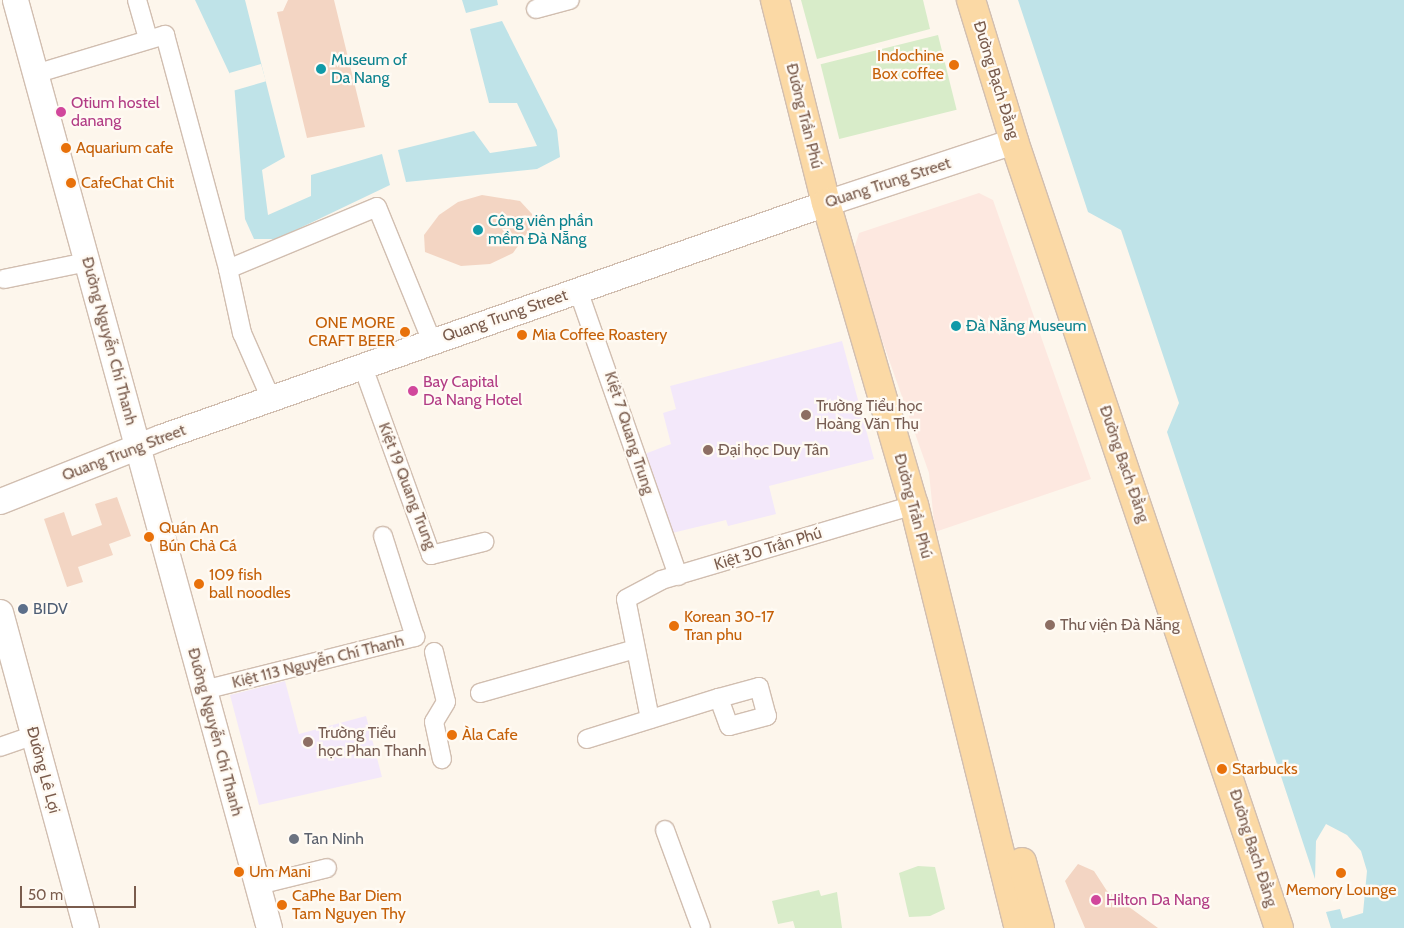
<!DOCTYPE html>
<html>
<head>
<meta charset="utf-8">
<style>
  body { margin:0 }
  #map { position:relative; width:1404px; height:928px; overflow:hidden; background:#fdf6ec; font-family:Cabin,sans-serif }
  div>[style] { position:absolute }
  .commercial>* { inset:0; background:#fde8e0 }
  .education>* { inset:0; background:#f3e8fa }
  .green>* { inset:0; background:#d8ecc9; transform-origin:0 0 }
  .water>* { inset:0; background:#bfe3e8 }
  .pier>* { inset:0; background:#fdf6ec; transform-origin:0 0 }
  .building>* { inset:0; background:#f3d5c3 }
  .roads { filter:drop-shadow(1px 0 #d1beb0) drop-shadow(-1px 0 #d1beb0) drop-shadow(0 1px #d1beb0) drop-shadow(0 -1px #d1beb0) }
  .street>* { height:18px; margin:-9px; padding:0 9px; transform-origin:9px; border-radius:9px; background:#fff }
  .secondary>* { height:25px; margin:-12.5px; padding:0 12.5px; transform-origin:12.5px; border-radius:12.5px; background:#fff }
  .primary>* { height:28px; margin:-14px; padding:0 14px; transform-origin:14px; border-radius:14px; background:#fbd9a5 }
  .dots>* { width:14px; height:14px; translate:-50% -50%; box-sizing:border-box; border:2px solid #fffaf3; border-radius:50% }
  span { translate:-50% -50%; white-space:nowrap; text-align:center; line-height:1.15; -webkit-text-stroke:4.5px #fffaf3; paint-order:stroke }
  .food-label { font-size:16px; color:#c56008 }
  .right { translate:-100% -50%; text-align:right }
  .left { translate:0 -50%; text-align:left }
  .culture-label { font-size:16px; color:#0d838f }
  .street-label { font-size:16px; color:#7a5c4d }
  .hotel-label { font-size:16px; color:#b23c85 }
  .education-label { font-size:16px; color:#785e54 }
  .service-label { font-size:16px; color:#4e5e75 }
  .worship-label { font-size:16px; color:#5b616d }
  .scale { position:absolute; left:20px; top:886px; width:116px; height:22px; box-sizing:border-box; border:2px solid #7a5c4d; border-top:0; padding-left:6px; font-size:15px; line-height:18px; white-space:nowrap; color:#7a5c4d; -webkit-text-stroke:4px #fffaf3; paint-order:stroke }
</style>
</head>
<body>
<div id="map">
  <div class="commercial">
    <div style="clip-path:polygon(979px 193px,993px 200px,1091px 479px,935px 532px,929px 473px,852px 255px,859px 233px)"></div>
  </div>
  <div class="education">
    <div style="clip-path:polygon(842px 341px,874px 459px,769px 486px,776px 514px,728px 526px,726px 520px,668px 534px,642px 455px,671px 444px,663px 413px,676px 409px,670px 386px)"></div>
    <div style="clip-path:polygon(285px 681px,299px 734px,366px 716px,382px 777px,259px 805px,230px 695px)"></div>
  </div>
  <div class="green">
    <div style="clip-path:polygon(801px 0,923px 0,930px 29px,817px 59px)"></div>
    <div style="left:938px;top:35px;width:77px;height:121px;rotate:76deg"></div>
    <div style="clip-path:polygon(918px 866px,935px 867px,945px 909px,930px 916px,909px 917px,899px 873px)"></div>
    <div style="clip-path:polygon(819px 890px,821px 896px,837px 892px,842px 928px,795px 928px,793px 921px,778px 924px,772px 901px)"></div>
  </div>
  <div class="water">
    <div style="clip-path:polygon(195px 0,245px 0,285px 157px,262px 170px,268px 215px,311px 196px,311px 175px,382px 154px,390px 185px,277px 239px,254px 239px,245px 219px,234px 83px)"></div>
    <div style="clip-path:polygon(462px 0,497px 0,498px 5px,466px 13px)"></div>
    <div style="clip-path:polygon(1018px 0,1404px 0,1404px 928px,1331px 928px,1326px 912px,1340px 909px,1343px 919px,1363px 913px,1367px 871px,1361px 851px,1347px 835px,1326px 824px,1316px 841px,1315px 879px,1167px 432px,1179px 403px,1121px 230px,1088px 212px)"></div>
    <div style="clip-path:polygon(502px 21px,557px 130px,560px 157px,537px 169px,406px 182px,398px 150px,474px 131px,490px 153px,537px 146px,517px 103px,489px 103px,470px 29px)"></div>
  </div>
  <div class="pier">
    <div style="left:261px;top:64px;width:18px;height:33px;rotate:74deg"></div>
  </div>
  <div class="building">
    <div style="clip-path:polygon(288px 0,334px 0,365px 127px,307px 138px,277px 12px,283px 11px)"></div>
    <div style="clip-path:polygon(482px 195px,520px 201px,532px 214px,532px 226px,513px 253px,490px 264px,461px 266px,425px 252px,424px 235px,439px 215px,458px 202px)"></div>
    <div style="clip-path:polygon(117px 497px,131px 536px,109px 544px,113px 555px,78px 567px,83px 582px,67px 587px,44px 519px,64px 512px,72px 536px,102px 525px,95px 504px)"></div>
    <div style="clip-path:polygon(1078px 864px,1094px 871px,1107px 891px,1158px 928px,1085px 928px,1065px 881px)"></div>
  </div>
  <div class="roads">
    <div class="street">
      <div style="left:137px;top:0;width:40px;rotate:74deg"></div>
      <div style="left:536px;top:9px;width:35px;rotate:-15deg"></div>
      <div style="left:35px;top:74px;width:136px;rotate:-16.7deg"></div>
      <div style="left:165px;top:35px;width:242px;rotate:74.9deg"></div>
      <div style="left:228px;top:269px;width:161px;rotate:-22.6deg"></div>
      <div style="left:377px;top:207px;width:146px;rotate:67.8deg"></div>
      <div style="left:228px;top:269px;width:66px;rotate:77.7deg"></div>
      <div style="left:242px;top:333px;width:72px;rotate:66.3deg"></div>
      <div style="left:4px;top:279px;width:85px;rotate:-11.6deg"></div>
      <div style="left:578px;top:290px;width:303px;rotate:70.7deg"></div>
      <div style="left:363px;top:367px;width:200px;rotate:70.1deg"></div>
      <div style="left:431px;top:555px;width:55px;rotate:-13.8deg"></div>
      <div style="left:434px;top:652px;width:51px;rotate:76.5deg"></div>
      <div style="left:446px;top:702px;width:23px;rotate:121deg"></div>
      <div style="left:434px;top:722px;width:38px;rotate:78deg"></div>
      <div style="left:204px;top:690px;width:218px;rotate:-14.1deg"></div>
      <div style="left:415px;top:637px;width:106px;rotate:-107.6deg"></div>
      <div style="left:480px;top:693px;width:161px;rotate:-15.8deg"></div>
      <div style="left:650px;top:719px;width:122px;rotate:-101.3deg"></div>
      <div style="left:626px;top:599px;width:40px;rotate:-28deg"></div>
      <div style="left:661px;top:580px;width:264px;rotate:-16.5deg"></div>
      <div style="left:587px;top:739px;width:138px;rotate:-17.3deg"></div>
      <div style="left:719px;top:698px;width:41px;rotate:-15.4deg"></div>
      <div style="left:759px;top:687px;width:30px;rotate:75deg"></div>
      <div style="left:767px;top:716px;width:39px;rotate:165deg"></div>
      <div style="left:729px;top:726px;width:30px;rotate:-110deg"></div>
      <div style="left:0;top:747px;width:36px;rotate:-19deg"></div>
      <div style="left:665px;top:830px;width:104px;rotate:69.8deg"></div>
      <div style="left:258px;top:885px;width:71px;rotate:-13.8deg"></div>
    </div>
    <div class="secondary">
      <div style="left:15px;top:0;width:962px;rotate:74.69deg"></div>
      <div style="left:0;top:501px;width:173px;rotate:-21.7deg"></div>
      <div style="left:161px;top:437px;width:705px;rotate:-19.39deg"></div>
      <div style="left:826px;top:203px;width:198px;rotate:-18.3deg"></div>
      <div style="left:0;top:612px;width:327px;rotate:74.8deg"></div>
    </div>
    <div class="primary">
      <div style="left:775px;top:0;width:209px;rotate:75.9deg"></div>
      <div style="left:826px;top:203px;width:315px;rotate:73.8deg"></div>
      <div style="left:914px;top:505px;width:436px;rotate:76.1deg"></div>
      <div style="left:971px;top:0;width:147px;rotate:73deg"></div>
      <div style="left:1014px;top:141px;width:830px;rotate:71.39deg"></div>
      <div style="left:1022px;top:862px;width:68px;rotate:74.7deg"></div>
    </div>
  </div>
  <div class="dots">
    <div style="left:954px;top:65px;background:#e8710a"></div>
    <div style="left:321px;top:69px;background:#0f9aa8"></div>
    <div style="left:61px;top:112px;background:#d1479c"></div>
    <div style="left:66px;top:148px;background:#e8710a"></div>
    <div style="left:71px;top:183px;background:#e8710a"></div>
    <div style="left:478px;top:230px;background:#0f9aa8"></div>
    <div style="left:956px;top:326px;background:#0f9aa8"></div>
    <div style="left:405px;top:332px;background:#e8710a"></div>
    <div style="left:522px;top:335px;background:#e8710a"></div>
    <div style="left:413px;top:391px;background:#d1479c"></div>
    <div style="left:806px;top:415px;background:#8d6e63"></div>
    <div style="left:708px;top:450px;background:#8d6e63"></div>
    <div style="left:149px;top:537px;background:#e8710a"></div>
    <div style="left:199px;top:584px;background:#e8710a"></div>
    <div style="left:23px;top:609px;background:#5c6f8a"></div>
    <div style="left:1050px;top:625px;background:#8d6e63"></div>
    <div style="left:674px;top:626px;background:#e8710a"></div>
    <div style="left:452px;top:735px;background:#e8710a"></div>
    <div style="left:308px;top:742px;background:#8d6e63"></div>
    <div style="left:1222px;top:769px;background:#e8710a"></div>
    <div style="left:294px;top:839px;background:#6b7280"></div>
    <div style="left:239px;top:872px;background:#e8710a"></div>
    <div style="left:1341px;top:873px;background:#e8710a"></div>
    <div style="left:1096px;top:900px;background:#d1479c"></div>
    <div style="left:282px;top:905px;background:#e8710a"></div>
  </div>
  <div class="food-label">
    <span class="right" style="left:944px;top:65px">Indochine<br>Box coffee</span>
    <span class="left" style="left:76px;top:148px">Aquarium cafe</span>
    <span class="left" style="left:81px;top:183px">CafeChat Chit</span>
    <span class="right" style="left:395px;top:332px">ONE MORE<br>CRAFT BEER</span>
    <span class="left" style="left:532px;top:335px">Mia Coffee Roastery</span>
    <span class="left" style="left:159px;top:537px">Quán An<br>Bún Chả Cá</span>
    <span class="left" style="left:209px;top:584px">109 fish<br>ball noodles</span>
    <span class="left" style="left:684px;top:626px">Korean 30-17<br>Tran phu</span>
    <span class="left" style="left:462px;top:735px">Àla Cafe</span>
    <span class="left" style="left:1232px;top:769px">Starbucks</span>
    <span class="left" style="left:249px;top:872px">Um Mani</span>
    <span style="left:1341px;top:890px">Memory Lounge</span>
    <span class="left" style="left:292px;top:905px">CaPhe Bar Diem<br>Tam Nguyen Thy</span>
  </div>
  <div class="culture-label">
    <span class="left" style="left:331px;top:69px">Museum of<br>Da Nang</span>
    <span class="left" style="left:488px;top:230px">Công viên phần<br>mềm Đà Nẵng</span>
    <span class="left" style="left:966px;top:326px">Đà Nẵng Museum</span>
  </div>
  <div class="street-label">
    <span style="left:996px;top:80px;rotate:73deg">Đường Bạch Đằng</span>
    <span style="left:804px;top:116px;rotate:76deg">Đường Trần Phú</span>
    <span style="left:888px;top:183px;rotate:-18deg">Quang Trung Street</span>
    <span style="left:505px;top:316px;rotate:-19deg">Quang Trung Street</span>
    <span style="left:109px;top:341px;rotate:75deg">Đường Nguyễn Chí Thanh</span>
    <span style="left:629px;top:433px;rotate:72deg">Kiệt 7 Quang Trung</span>
    <span style="left:124px;top:453px;rotate:-21deg">Quang Trung Street</span>
    <span style="left:1124px;top:464px;rotate:71deg">Đường Bạch Đằng</span>
    <span style="left:407px;top:486px;rotate:69deg">Kiệt 19 Quang Trung</span>
    <span style="left:913px;top:506px;rotate:75deg">Đường Trần Phú</span>
    <span style="left:768px;top:549px;rotate:-17deg">Kiệt 30 Trần Phú</span>
    <span style="left:318px;top:662px;rotate:-14deg">Kiệt 113 Nguyễn Chí Thanh</span>
    <span style="left:215px;top:732px;rotate:75deg">Đường Nguyễn Chí Thanh</span>
    <span style="left:43px;top:770px;rotate:75deg">Đường Lê Lợi</span>
    <span style="left:1253px;top:848px;rotate:72deg">Đường Bạch Đằng</span>
  </div>
  <div class="hotel-label">
    <span class="left" style="left:71px;top:112px">Otium hostel<br>danang</span>
    <span class="left" style="left:423px;top:391px">Bay Capital<br>Da Nang Hotel</span>
    <span class="left" style="left:1106px;top:900px">Hilton Da Nang</span>
  </div>
  <div class="education-label">
    <span class="left" style="left:816px;top:415px">Trường Tiểu học<br>Hoàng Văn Thụ</span>
    <span class="left" style="left:718px;top:450px">Đại học Duy Tân</span>
    <span class="left" style="left:1060px;top:625px">Thư viện Đà Nẵng</span>
    <span class="left" style="left:318px;top:742px">Trường Tiểu<br>học Phan Thanh</span>
  </div>
  <div class="service-label">
    <span class="left" style="left:33px;top:609px">BIDV</span>
  </div>
  <div class="worship-label">
    <span class="left" style="left:304px;top:839px">Tan Ninh</span>
  </div>
  <div class="scale">50 m</div>
</div>
</body>
</html>
